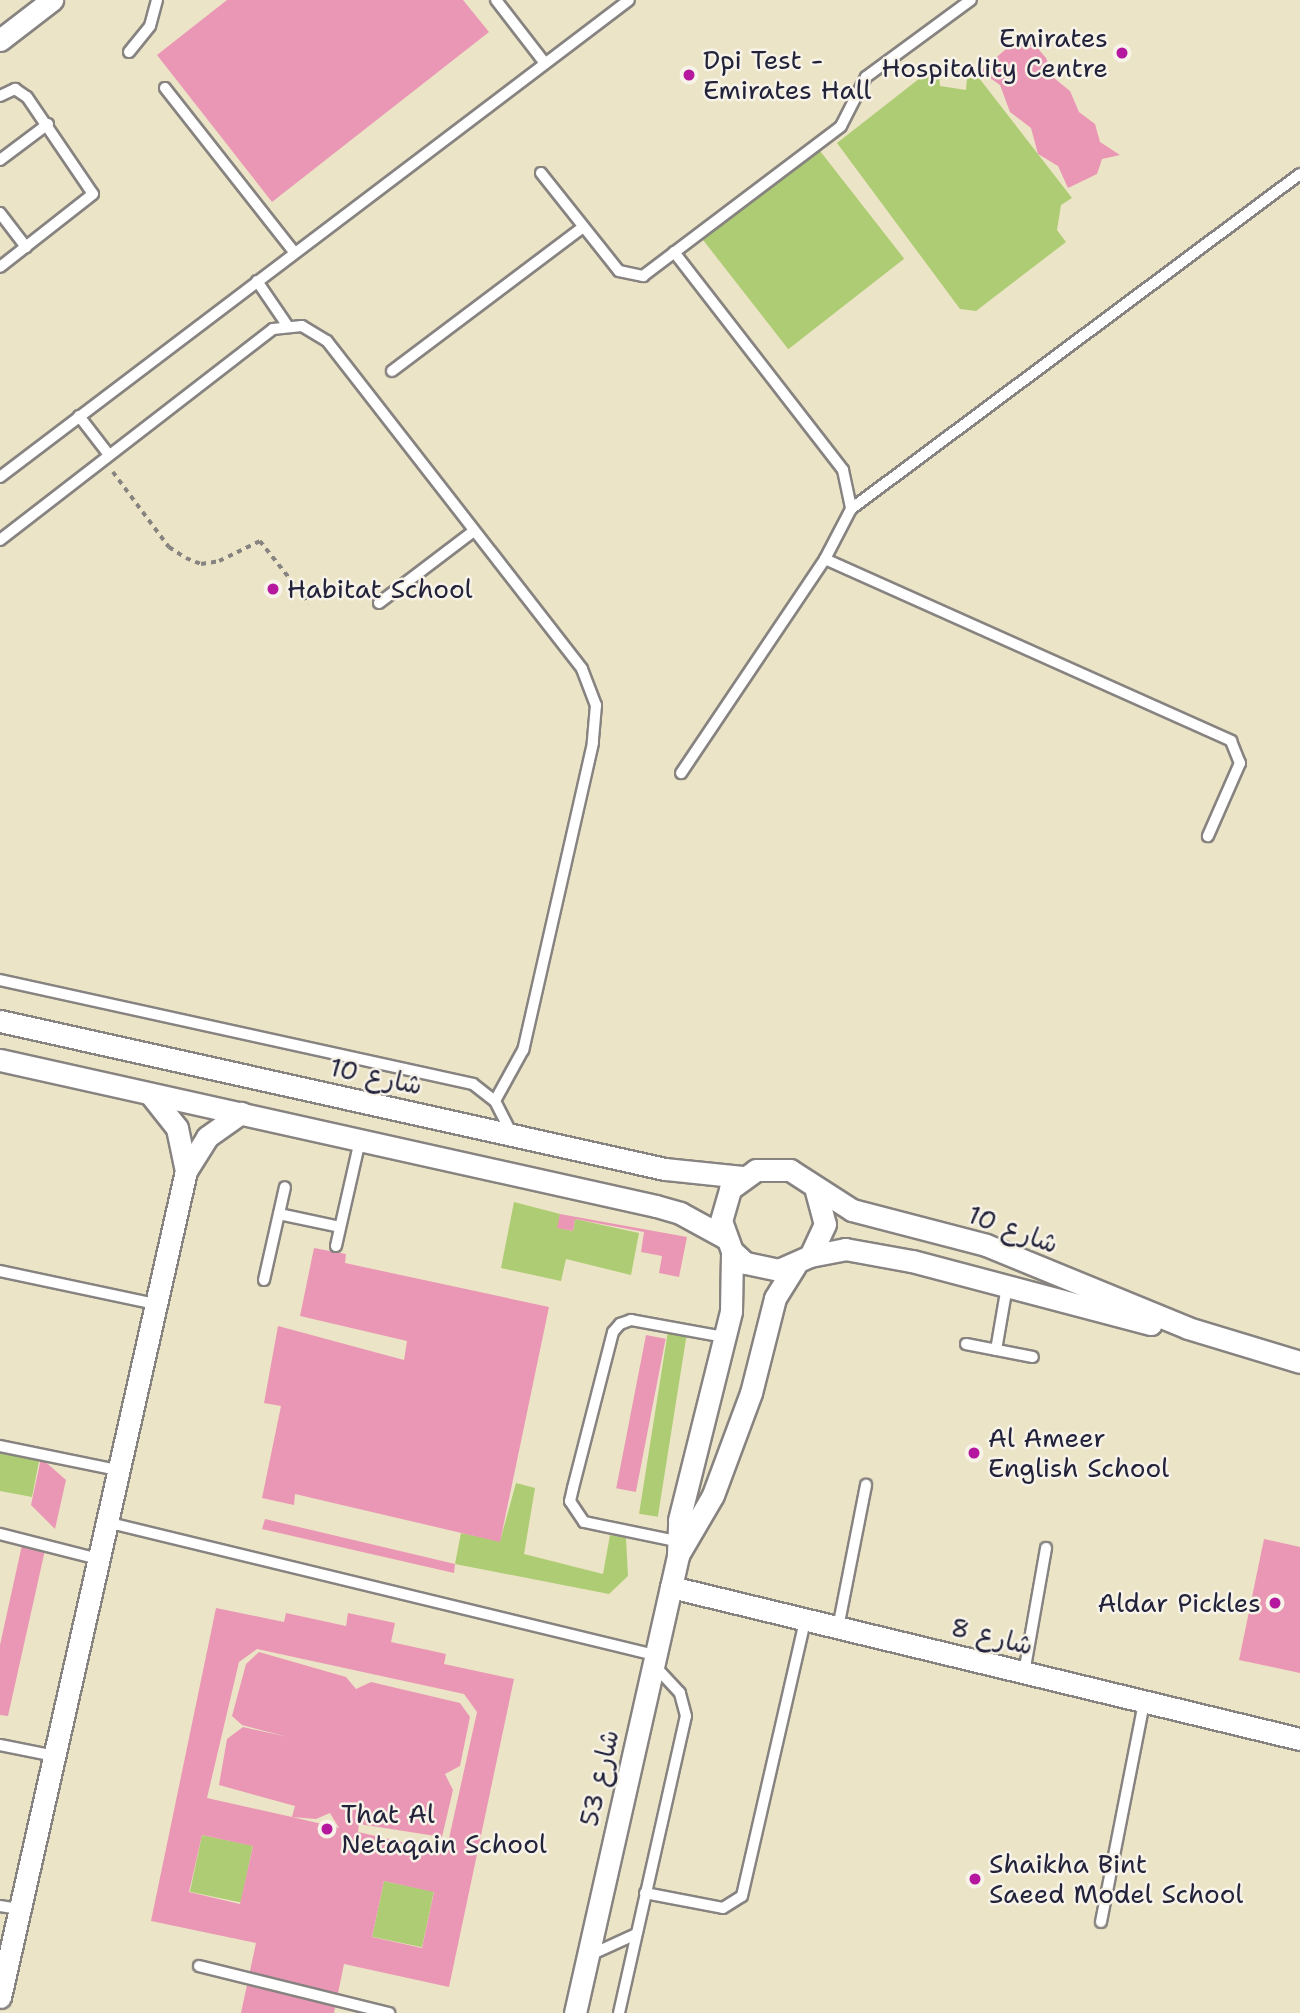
<!DOCTYPE html>
<html>
<head>
<meta charset="utf-8">
<style>
  body { margin:0 }
  #map { position:relative; width:1300px; height:2013px; overflow:hidden; background:#ece4c6; font-family:"Shantell Sans","Playpen Sans Arabic",sans-serif }
  div>[style] { position:absolute }
  .green>* { inset:0; background:#adcc73; transform-origin:0 0 }
  .building>* { inset:0; background:#ea97b5; transform-origin:0 0 }
  .path>* { height:3.5px; margin-top:-1.75px; transform-origin:0; background:repeating-linear-gradient(90deg,#878380 0 5px,transparent 0 10px) }
  .roads { filter:drop-shadow(2px 0 #878380) drop-shadow(-2px 0 #878380) drop-shadow(0 2px #878380) drop-shadow(0 -2px #878380) }
  .service>* { height:10px; margin:-5px; padding:0 5px; transform-origin:5px; border-radius:5px; background:#fff }
  .minor>* { height:21px; margin:-10.5px; padding:0 10.5px; transform-origin:10.5px; border-radius:10.5px; background:#fff }
  .dots>* { width:19px; height:19px; translate:-50% -50%; box-sizing:border-box; border:4px solid #f7f3e8; border-radius:50% }
  span { translate:-50% -50%; white-space:nowrap; text-align:center; line-height:1.15; -webkit-text-stroke:5px #f7f3e8; paint-order:stroke }
  .poi-label { font-size:26px; color:#22223b }
  .right { translate:-100% -50%; text-align:right }
  .left { translate:0 -50%; text-align:left }
  .street-label { font-size:26px; color:#22223b }
</style>
</head>
<body>
<div id="map">
  <div class="green">
    <div style="clip-path:polygon(929px 71px,939px 75px,940px 86px,966px 90px,967px 78px,979px 78px,1072px 198px,1061px 205px,1057px 230px,1066px 242px,976px 311px,960px 309px,837px 143px)"></div>
    <div style="left:813px;top:142px;width:148px;height:147px;rotate:52deg"></div>
    <div style="clip-path:polygon(514px 1202px,560px 1214px,558px 1228px,573px 1231px,575px 1219px,639px 1233px,631px 1275px,566px 1259px,561px 1281px,501px 1268px)"></div>
    <div style="left:668px;top:1331px;width:19px;height:185px;rotate:9deg"></div>
    <div style="clip-path:polygon(0 1442px,41px 1451px,32px 1497px,0 1491px)"></div>
    <div style="clip-path:polygon(516px 1483px,535px 1488px,524px 1554px,603px 1574px,610px 1535px,626px 1538px,628px 1576px,609px 1594px,455px 1564px,461px 1533px,500px 1541px)"></div>
    <div style="left:202px;top:1835px;width:52px;height:58px;rotate:12deg"></div>
    <div style="left:384px;top:1881px;width:51px;height:57px;rotate:12deg"></div>
  </div>
  <div class="building">
    <div style="clip-path:polygon(227px 0,463px 0,489px 32px,272px 202px,157px 55px)"></div>
    <div style="clip-path:polygon(1025px 33px,1046px 58px,1054px 78px,1070px 91px,1079px 112px,1095px 124px,1100px 142px,1120px 155px,1102px 159px,1097px 174px,1068px 188px,1058px 166px,1038px 154px,1031px 128px,1010px 112px,1000px 85px,980px 71px)"></div>
    <div style="clip-path:polygon(560px 1214px,687px 1237px,679px 1277px,659px 1273px,662px 1256px,641px 1252px,644px 1232px,575px 1219px,573px 1231px,557px 1228px)"></div>
    <div style="clip-path:polygon(314px 1248px,346px 1254px,345px 1263px,549px 1307px,500px 1542px,295px 1494px,294px 1505px,262px 1498px,281px 1406px,264px 1403px,278px 1326px,404px 1360px,407px 1341px,300px 1316px)"></div>
    <div style="left:646px;top:1335px;width:20px;height:156px;rotate:11deg"></div>
    <div style="clip-path:polygon(41px 1458px,66px 1480px,55px 1529px,31px 1505px)"></div>
    <div style="clip-path:polygon(265px 1519px,455px 1564px,454px 1573px,262px 1529px)"></div>
    <div style="clip-path:polygon(1264px 1539px,1300px 1547px,1300px 1673px,1239px 1660px)"></div>
    <div style="clip-path:polygon(22px 1545px,45px 1550px,8px 1716px,0 1715px,0 1645px)"></div>
    <div style="clip-path:polygon(evenodd,216px 1608px,284px 1622px,286px 1613px,346px 1626px,348px 1613px,395px 1623px,391px 1642px,446px 1654px,444px 1664px,514px 1679px,449px 1987px,344px 1964px,334px 2013px,241px 2013px,256px 1943px,151px 1921px,216px 1608px,257px 1649px,464px 1694px,477px 1712px,446px 1852px,358px 1832px,359px 1824px,442px 1837px,453px 1790px,445px 1774px,460px 1766px,470px 1717px,460px 1703px,371px 1682px,356px 1689px,346px 1677px,259px 1652px,246px 1664px,232px 1716px,242px 1725px,288px 1737px,243px 1727px,227px 1739px,219px 1785px,295px 1806px,292px 1817px,207px 1798px,239px 1662px,257px 1649px,216px 1608px,330px 1813px,339px 1828px,292px 1817px,316px 1819px,330px 1813px,216px 1608px,202px 1835px,253px 1846px,240px 1904px,189px 1892px,202px 1835px,216px 1608px,384px 1881px,434px 1892px,422px 1948px,372px 1937px,384px 1881px)"></div>
  </div>
  <div class="path">
    <div style="left:113px;top:472px;width:94px;rotate:53.3deg"></div>
    <div style="left:169px;top:547px;width:20px;rotate:33deg"></div>
    <div style="left:186px;top:558px;width:16px;rotate:22deg"></div>
    <div style="left:201px;top:564px;width:18px;rotate:-9deg"></div>
    <div style="left:219px;top:561px;width:46px;rotate:-26deg"></div>
    <div style="left:260px;top:541px;width:80px;rotate:51.6deg"></div>
  </div>
  <div class="roads">
    <div class="service">
      <div style="left:496px;top:0;width:78px;rotate:52.3deg"></div>
      <div style="left:129px;top:52px;width:33px;rotate:-51deg"></div>
      <div style="left:150px;top:26px;width:27px;rotate:-75deg"></div>
      <div style="left:165px;top:88px;width:209px;rotate:51.8deg"></div>
      <div style="left:0;top:96px;width:17px;rotate:-25deg"></div>
      <div style="left:15px;top:89px;width:14px;rotate:34deg"></div>
      <div style="left:27px;top:97px;width:117px;rotate:55.8deg"></div>
      <div style="left:93px;top:194px;width:118px;rotate:141.9deg"></div>
      <div style="left:0;top:160px;width:60px;rotate:-36.9deg"></div>
      <div style="left:541px;top:173px;width:125px;rotate:51.5deg"></div>
      <div style="left:619px;top:271px;width:25px;rotate:12deg"></div>
      <div style="left:643px;top:276px;width:248px;rotate:-37.1deg"></div>
      <div style="left:841px;top:126px;width:55px;rotate:-63deg"></div>
      <div style="left:866px;top:77px;width:130px;rotate:-36.3deg"></div>
      <div style="left:0;top:213px;width:43px;rotate:52.6deg"></div>
      <div style="left:674px;top:252px;width:276px;rotate:52.2deg"></div>
      <div style="left:843px;top:470px;width:40px;rotate:78deg"></div>
      <div style="left:851px;top:509px;width:56px;rotate:117.5deg"></div>
      <div style="left:825px;top:559px;width:258px;rotate:123.9deg"></div>
      <div style="left:257px;top:281px;width:53px;rotate:55.7deg"></div>
      <div style="left:392px;top:371px;width:239px;rotate:-37deg"></div>
      <div style="left:79px;top:416px;width:49px;rotate:52.4deg"></div>
      <div style="left:0;top:477px;width:789px;rotate:-37.17deg"></div>
      <div style="left:851px;top:509px;width:560px;rotate:-36.73deg"></div>
      <div style="left:0;top:540px;width:345px;rotate:-37.7deg"></div>
      <div style="left:273px;top:329px;width:29px;rotate:-6deg"></div>
      <div style="left:302px;top:326px;width:29px;rotate:31deg"></div>
      <div style="left:327px;top:341px;width:415px;rotate:52.1deg"></div>
      <div style="left:582px;top:669px;width:39px;rotate:69deg"></div>
      <div style="left:596px;top:705px;width:38px;rotate:95deg"></div>
      <div style="left:593px;top:743px;width:315px;rotate:102.8deg"></div>
      <div style="left:523px;top:1050px;width:58px;rotate:118.8deg"></div>
      <div style="left:825px;top:559px;width:445px;rotate:24.1deg"></div>
      <div style="left:1231px;top:741px;width:24px;rotate:68deg"></div>
      <div style="left:1240px;top:763px;width:80px;rotate:113.7deg"></div>
      <div style="left:379px;top:603px;width:119px;rotate:-37.2deg"></div>
      <div style="left:0;top:980px;width:484px;rotate:12.4deg"></div>
      <div style="left:473px;top:1084px;width:28px;rotate:38deg"></div>
      <div style="left:495px;top:1101px;width:38px;rotate:63deg"></div>
      <div style="left:279px;top:1214px;width:62px;rotate:12deg"></div>
      <div style="left:336px;top:1246px;width:109px;rotate:-77.2deg"></div>
      <div style="left:0;top:1271px;width:158px;rotate:12deg"></div>
      <div style="left:264px;top:1280px;width:95px;rotate:-77.3deg"></div>
      <div style="left:966px;top:1344px;width:68px;rotate:11deg"></div>
      <div style="left:996px;top:1350px;width:65px;rotate:-80.2deg"></div>
      <div style="left:0;top:1446px;width:119px;rotate:11.6deg"></div>
      <div style="left:106px;top:1522px;width:565px;rotate:13.62deg"></div>
      <div style="left:0;top:1534px;width:101px;rotate:14.3deg"></div>
      <div style="left:676px;top:1541px;width:94px;rotate:-168.3deg"></div>
      <div style="left:584px;top:1522px;width:25px;rotate:-124deg"></div>
      <div style="left:570px;top:1501px;width:13px;rotate:-77deg"></div>
      <div style="left:573px;top:1488px;width:161px;rotate:-75.6deg"></div>
      <div style="left:613px;top:1332px;width:11px;rotate:-49deg"></div>
      <div style="left:620px;top:1324px;width:12px;rotate:-20deg"></div>
      <div style="left:631px;top:1320px;width:96px;rotate:10.3deg"></div>
      <div style="left:838px;top:1628px;width:146px;rotate:-78.9deg"></div>
      <div style="left:1024px;top:1673px;width:127px;rotate:-80deg"></div>
      <div style="left:0;top:1745px;width:56px;rotate:11.3deg"></div>
      <div style="left:645px;top:1893px;width:79px;rotate:10.9deg"></div>
      <div style="left:723px;top:1908px;width:22px;rotate:-32deg"></div>
      <div style="left:742px;top:1896px;width:283px;rotate:-77.1deg"></div>
      <div style="left:0;top:1906px;width:20px;rotate:9deg"></div>
      <div style="left:1101px;top:1922px;width:224px;rotate:-78.9deg"></div>
      <div style="left:588px;top:1956px;width:53px;rotate:-24.6deg"></div>
      <div style="left:199px;top:1966px;width:196px;rotate:13.9deg"></div>
      <div style="left:619px;top:2013px;width:304px;rotate:-77.3deg"></div>
      <div style="left:686px;top:1716px;width:24px;rotate:-105deg"></div>
      <div style="left:680px;top:1693px;width:40px;rotate:-133deg"></div>
    </div>
    <div class="minor">
      <div style="left:0;top:40px;width:66px;rotate:-37.6deg"></div>
      <div style="left:0;top:1021px;width:681px;rotate:12.55deg"></div>
      <div style="left:665px;top:1169px;width:77px;rotate:5.9deg"></div>
      <div style="left:0;top:1060px;width:672px;rotate:12.55deg"></div>
      <div style="left:656px;top:1206px;width:25px;rotate:16deg"></div>
      <div style="left:680px;top:1213px;width:50px;rotate:28.6deg"></div>
      <div style="left:150px;top:1094px;width:43px;rotate:51.5deg"></div>
      <div style="left:177px;top:1128px;width:44px;rotate:78.2deg"></div>
      <div style="left:816px;top:1191px;width:34px;rotate:75deg"></div>
      <div style="left:825px;top:1224px;width:35px;rotate:115deg"></div>
      <div style="left:810px;top:1256px;width:34px;rotate:156deg"></div>
      <div style="left:779px;top:1270px;width:35px;rotate:-168deg"></div>
      <div style="left:745px;top:1263px;width:18px;rotate:-137deg"></div>
      <div style="left:732px;top:1251px;width:32px;rotate:-110deg"></div>
      <div style="left:721px;top:1221px;width:33px;rotate:-74deg"></div>
      <div style="left:730px;top:1189px;width:32px;rotate:-36deg"></div>
      <div style="left:756px;top:1170px;width:34px"></div>
      <div style="left:790px;top:1170px;width:74px;rotate:32.8deg"></div>
      <div style="left:852px;top:1210px;width:138px;rotate:14.6deg"></div>
      <div style="left:986px;top:1245px;width:218px;rotate:22.3deg"></div>
      <div style="left:1188px;top:1328px;width:117px;rotate:16.9deg"></div>
      <div style="left:810px;top:1256px;width:36px;rotate:-11deg"></div>
      <div style="left:845px;top:1249px;width:68px;rotate:10.2deg"></div>
      <div style="left:912px;top:1261px;width:247px;rotate:14.8deg"></div>
      <div style="left:678px;top:1555px;width:69px;rotate:-59.7deg"></div>
      <div style="left:713px;top:1495px;width:109px;rotate:-69.6deg"></div>
      <div style="left:751px;top:1393px;width:98px;rotate:-75.8deg"></div>
      <div style="left:775px;top:1298px;width:38px;rotate:-58deg"></div>
      <div style="left:671px;top:1587px;width:647px;rotate:13.59deg"></div>
      <div style="left:0;top:1997px;width:847px;rotate:-77.31deg"></div>
      <div style="left:186px;top:1171px;width:40px;rotate:-58deg"></div>
      <div style="left:207px;top:1137px;width:42px;rotate:-35.2deg"></div>
      <div style="left:575px;top:2013px;width:469px;rotate:-77.3deg"></div>
      <div style="left:678px;top:1555px;width:35px;rotate:-88deg"></div>
      <div style="left:679px;top:1520px;width:215px;rotate:-76deg"></div>
      <div style="left:731px;top:1311px;width:60px;rotate:-89deg"></div>
    </div>
  </div>
  <div class="dots">
    <div style="left:1122px;top:53px;background:#b5179e"></div>
    <div style="left:689px;top:75px;background:#b5179e"></div>
    <div style="left:273px;top:589px;background:#b5179e"></div>
    <div style="left:974px;top:1453px;background:#b5179e"></div>
    <div style="left:1275px;top:1603px;background:#b5179e"></div>
    <div style="left:327px;top:1829px;background:#b5179e"></div>
    <div style="left:975px;top:1879px;background:#b5179e"></div>
  </div>
  <div class="poi-label">
    <span class="right" style="left:1108px;top:53px">Emirates<br>Hospitality Centre</span>
    <span class="left" style="left:703px;top:75px">Dpi Test -<br>Emirates Hall</span>
    <span class="left" style="left:287px;top:589px">Habitat School</span>
    <span class="left" style="left:988px;top:1453px">Al Ameer<br>English School</span>
    <span class="right" style="left:1261px;top:1603px">Aldar Pickles</span>
    <span class="left" style="left:341px;top:1829px">That Al<br>Netaqain School</span>
    <span class="left" style="left:989px;top:1879px">Shaikha Bint<br>Saeed Model School</span>
  </div>
  <div class="street-label">
    <span style="left:376px;top:1076px;rotate:12deg">شارع 10</span>
    <span style="left:1013px;top:1229px;rotate:20deg">شارع 10</span>
    <span style="left:992px;top:1636px;rotate:14deg">شارع 8</span>
    <span style="left:599px;top:1778px;rotate:-77deg">شارع 53</span>
  </div>
</div>
</body>
</html>
